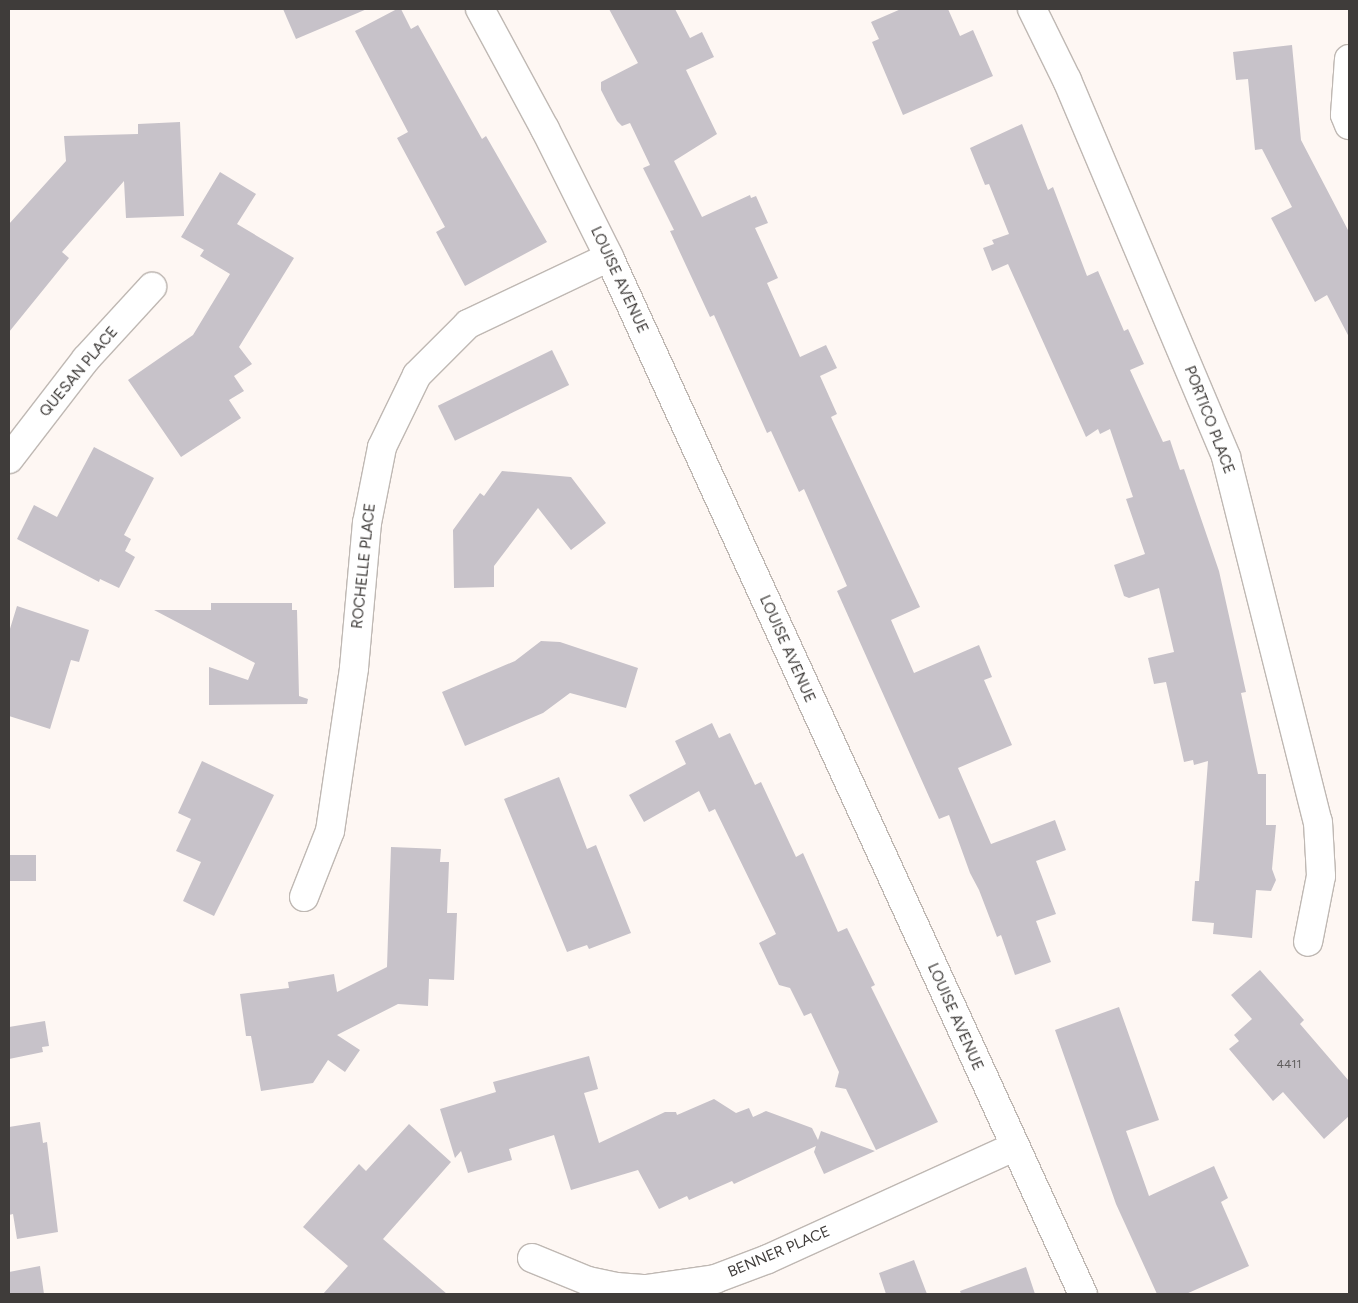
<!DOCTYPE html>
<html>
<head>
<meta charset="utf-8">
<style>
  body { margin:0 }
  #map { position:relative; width:1358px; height:1303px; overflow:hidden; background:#fef7f3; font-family:Figtree,sans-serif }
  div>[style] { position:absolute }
  .building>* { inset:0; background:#c7c2c9; transform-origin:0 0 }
  .roads { filter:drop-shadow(1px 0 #bfb8b3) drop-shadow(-1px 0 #bfb8b3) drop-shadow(0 1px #bfb8b3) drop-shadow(0 -1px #bfb8b3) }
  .minor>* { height:28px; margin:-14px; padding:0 14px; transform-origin:14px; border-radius:14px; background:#fff }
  span { translate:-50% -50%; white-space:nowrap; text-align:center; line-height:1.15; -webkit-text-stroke:5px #fff; paint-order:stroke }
  .number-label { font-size:12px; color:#615e5e }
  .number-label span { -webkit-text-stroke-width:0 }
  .street-label { font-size:15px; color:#3f3c3a }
  .frame { position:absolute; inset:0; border:10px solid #3f3c3a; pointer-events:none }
</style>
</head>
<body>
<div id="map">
  <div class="building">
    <div style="clip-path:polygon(283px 9px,367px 9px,296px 39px)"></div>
    <div style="clip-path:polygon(397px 9px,401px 9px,411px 29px,418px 25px,482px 139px,486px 136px,547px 242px,465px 286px,436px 232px,445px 227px,397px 138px,408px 132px,355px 31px)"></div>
    <div style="clip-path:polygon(609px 9px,675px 9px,690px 38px,702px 32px,714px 57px,686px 70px,717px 134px,674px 161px,702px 217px,750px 195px,751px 198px,756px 196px,768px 223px,755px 228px,778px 278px,767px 283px,800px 357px,826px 345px,837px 368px,820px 376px,837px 414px,831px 417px,920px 607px,891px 620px,914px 673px,979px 645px,992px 677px,984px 680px,1012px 745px,958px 768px,991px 844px,1055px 820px,1066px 850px,1036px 861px,1056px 914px,1036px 921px,1051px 962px,1015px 975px,1001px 935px,997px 937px,979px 890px,970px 873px,949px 815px,939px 819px,837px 591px,847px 586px,804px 489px,799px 492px,771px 431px,767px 433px,714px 315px,710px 317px,670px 231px,674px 230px,643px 168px,650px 165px,630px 123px,622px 126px,617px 121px,601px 90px,601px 82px,638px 63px)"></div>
    <div style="clip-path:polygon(901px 9px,948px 9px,960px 36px,973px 30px,993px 76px,903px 115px,872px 42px,879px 39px,871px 22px)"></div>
    <div style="clip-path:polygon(1292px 45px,1301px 140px,1349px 232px,1349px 337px,1327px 295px,1315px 302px,1271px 218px,1292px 207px,1262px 149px,1255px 150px,1248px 79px,1236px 80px,1233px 52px)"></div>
    <div style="clip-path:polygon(180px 122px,184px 216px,126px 218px,124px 181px,62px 252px,69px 258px,9px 332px,9px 224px,66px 161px,64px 136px,138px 134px,138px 124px)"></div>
    <div style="clip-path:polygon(1022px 124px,1048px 190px,1053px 187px,1087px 276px,1098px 271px,1124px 331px,1128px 329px,1144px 364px,1130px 370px,1163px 442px,1170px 440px,1180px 470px,1184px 469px,1219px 571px,1246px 692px,1241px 693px,1258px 774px,1266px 774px,1266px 825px,1276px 825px,1272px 869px,1276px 880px,1271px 891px,1256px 890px,1252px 938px,1213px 934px,1214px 923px,1192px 921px,1195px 881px,1199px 881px,1208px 761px,1194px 765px,1193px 760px,1184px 762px,1166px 682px,1154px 684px,1148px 658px,1174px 652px,1159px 588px,1129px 598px,1124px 596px,1114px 565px,1145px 554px,1126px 499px,1133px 497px,1110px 429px,1100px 434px,1098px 429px,1086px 437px,1008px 264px,992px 271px,983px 248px,994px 244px,992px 240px,1009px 234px,989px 184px,985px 185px,970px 148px)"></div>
    <div style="clip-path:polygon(220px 172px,256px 194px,237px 224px,294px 258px,239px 347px,252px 364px,234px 376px,244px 391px,229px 400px,241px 418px,181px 457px,128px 380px,193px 335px,230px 274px,200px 256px,204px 250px,181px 237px)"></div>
    <div style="left:552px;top:350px;width:39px;height:127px;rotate:64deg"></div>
    <div style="clip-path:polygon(94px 447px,154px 478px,124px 535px,131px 539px,125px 551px,135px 557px,119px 588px,100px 579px,99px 582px,17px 539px,34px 505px,57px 517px)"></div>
    <div style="clip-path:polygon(502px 471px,571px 477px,606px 523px,571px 550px,538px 508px,494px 566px,494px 587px,454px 588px,453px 530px,480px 493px,484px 496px)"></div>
    <div style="clip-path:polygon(211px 603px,292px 603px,292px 610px,297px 610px,299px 696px,308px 699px,307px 704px,209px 705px,209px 667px,248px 680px,255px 663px,154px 610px,211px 610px)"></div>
    <div style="clip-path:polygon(17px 606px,89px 630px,79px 662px,71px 660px,50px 729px,9px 716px,9px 632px)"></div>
    <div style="clip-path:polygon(541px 641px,560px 642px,638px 668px,626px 708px,570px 693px,543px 713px,465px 746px,442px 692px,515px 661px)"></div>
    <div style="clip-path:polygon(712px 723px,719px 738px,730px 733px,755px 785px,761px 782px,796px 857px,803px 853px,838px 932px,847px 928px,875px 985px,871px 987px,938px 1122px,876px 1150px,846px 1089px,835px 1087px,839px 1072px,811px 1013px,804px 1016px,790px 988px,779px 985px,759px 943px,776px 934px,715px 809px,709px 812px,699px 791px,644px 822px,629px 795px,686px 764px,675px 741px)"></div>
    <div style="clip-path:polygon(202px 761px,274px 795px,214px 916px,183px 901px,201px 862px,176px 851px,191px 819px,178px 813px)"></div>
    <div style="clip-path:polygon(559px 777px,587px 849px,596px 845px,631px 933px,589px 949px,587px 945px,567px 952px,504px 799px)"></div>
    <div style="clip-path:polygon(391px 847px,441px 849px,440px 862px,449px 862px,447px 913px,457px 913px,454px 980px,429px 979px,428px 1006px,398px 1004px,337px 1035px,360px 1050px,345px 1072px,328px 1060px,313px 1083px,261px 1091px,251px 1036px,246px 1036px,240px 994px,289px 988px,288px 982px,334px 974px,337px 992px,387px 967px)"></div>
    <div style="left:36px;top:855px;width:26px;height:27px;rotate:90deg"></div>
    <div style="clip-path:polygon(1260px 970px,1304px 1020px,1300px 1024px,1349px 1081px,1349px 1116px,1324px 1139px,1283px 1092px,1273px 1101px,1229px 1049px,1239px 1041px,1234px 1035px,1252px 1019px,1231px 995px)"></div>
    <div style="clip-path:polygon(1119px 1007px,1159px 1120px,1126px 1131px,1149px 1196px,1214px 1166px,1228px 1198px,1221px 1202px,1249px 1266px,1186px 1294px,1157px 1294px,1116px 1204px,1055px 1030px)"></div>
    <div style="clip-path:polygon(45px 1021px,49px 1046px,42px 1047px,43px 1052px,9px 1059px,9px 1027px)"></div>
    <div style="clip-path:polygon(589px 1056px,598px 1089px,584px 1093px,599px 1143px,665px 1112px,676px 1112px,677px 1115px,714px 1099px,736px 1113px,749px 1108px,753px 1117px,766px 1111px,812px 1128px,818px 1140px,821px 1131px,875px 1151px,824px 1174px,814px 1152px,816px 1146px,734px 1184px,732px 1181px,689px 1200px,687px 1196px,659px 1209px,638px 1170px,571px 1190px,554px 1135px,509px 1149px,512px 1160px,468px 1173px,461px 1151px,455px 1158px,440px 1109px,496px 1092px,493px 1082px)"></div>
    <div style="clip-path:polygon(40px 1122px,43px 1143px,47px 1142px,58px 1232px,17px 1239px,13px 1214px,9px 1215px,9px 1127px)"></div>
    <div style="clip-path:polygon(409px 1124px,451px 1162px,383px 1239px,447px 1294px,323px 1294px,348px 1266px,303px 1227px,359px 1164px,366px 1171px)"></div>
    <div style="clip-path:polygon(914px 1260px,927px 1294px,886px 1294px,879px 1273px)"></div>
    <div style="clip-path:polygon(40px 1266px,44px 1294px,9px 1294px,9px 1272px)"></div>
    <div style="clip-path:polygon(1026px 1267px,1035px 1294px,961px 1294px,960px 1291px)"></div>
  </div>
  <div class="roads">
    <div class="minor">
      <div style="left:480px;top:9px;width:136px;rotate:61.6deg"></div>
      <div style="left:545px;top:129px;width:143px;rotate:63.4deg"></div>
      <div style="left:609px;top:257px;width:1140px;rotate:65.44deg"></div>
      <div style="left:1032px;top:9px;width:79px;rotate:63.8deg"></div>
      <div style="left:1067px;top:80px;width:409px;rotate:67.1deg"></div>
      <div style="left:1226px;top:457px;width:376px;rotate:75.9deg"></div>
      <div style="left:1318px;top:822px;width:54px;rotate:86.8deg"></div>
      <div style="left:1321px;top:876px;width:67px;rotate:101.1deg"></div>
      <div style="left:1349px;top:59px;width:56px;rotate:94.1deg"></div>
      <div style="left:1345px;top:115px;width:11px;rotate:68deg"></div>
      <div style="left:9px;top:459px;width:126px;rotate:-52.4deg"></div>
      <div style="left:86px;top:359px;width:98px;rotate:-47.5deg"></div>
      <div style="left:304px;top:897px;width:71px;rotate:-68.5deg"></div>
      <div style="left:330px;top:831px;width:165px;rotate:-81.6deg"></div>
      <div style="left:354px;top:668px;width:146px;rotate:-84.9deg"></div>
      <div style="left:367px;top:523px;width:77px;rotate:-78.8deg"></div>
      <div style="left:382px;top:447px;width:80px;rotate:-64.1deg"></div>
      <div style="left:417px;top:375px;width:72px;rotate:-45deg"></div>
      <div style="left:468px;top:324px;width:156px;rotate:-25.4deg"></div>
      <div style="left:532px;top:1258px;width:61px;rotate:22.3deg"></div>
      <div style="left:588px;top:1281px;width:29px;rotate:12deg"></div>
      <div style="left:616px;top:1287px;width:30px;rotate:4deg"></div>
      <div style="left:646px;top:1289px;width:70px;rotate:-8.2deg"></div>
      <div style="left:715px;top:1279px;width:57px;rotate:-20.7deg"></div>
      <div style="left:768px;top:1259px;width:270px;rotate:-24.5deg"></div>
    </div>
  </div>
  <div class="number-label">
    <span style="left:1289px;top:1065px">4411</span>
  </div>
  <div class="street-label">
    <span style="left:619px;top:280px;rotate:65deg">LOUISE AVENUE</span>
    <span style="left:79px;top:372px;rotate:-50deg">QUESAN PLACE</span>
    <span style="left:1209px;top:420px;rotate:69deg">PORTICO PLACE</span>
    <span style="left:364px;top:566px;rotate:-84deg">ROCHELLE PLACE</span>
    <span style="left:787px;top:649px;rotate:66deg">LOUISE AVENUE</span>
    <span style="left:955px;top:1017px;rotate:66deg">LOUISE AVENUE</span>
    <span style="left:779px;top:1252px;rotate:-23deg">BENNER PLACE</span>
  </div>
  <div class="frame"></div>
</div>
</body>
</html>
